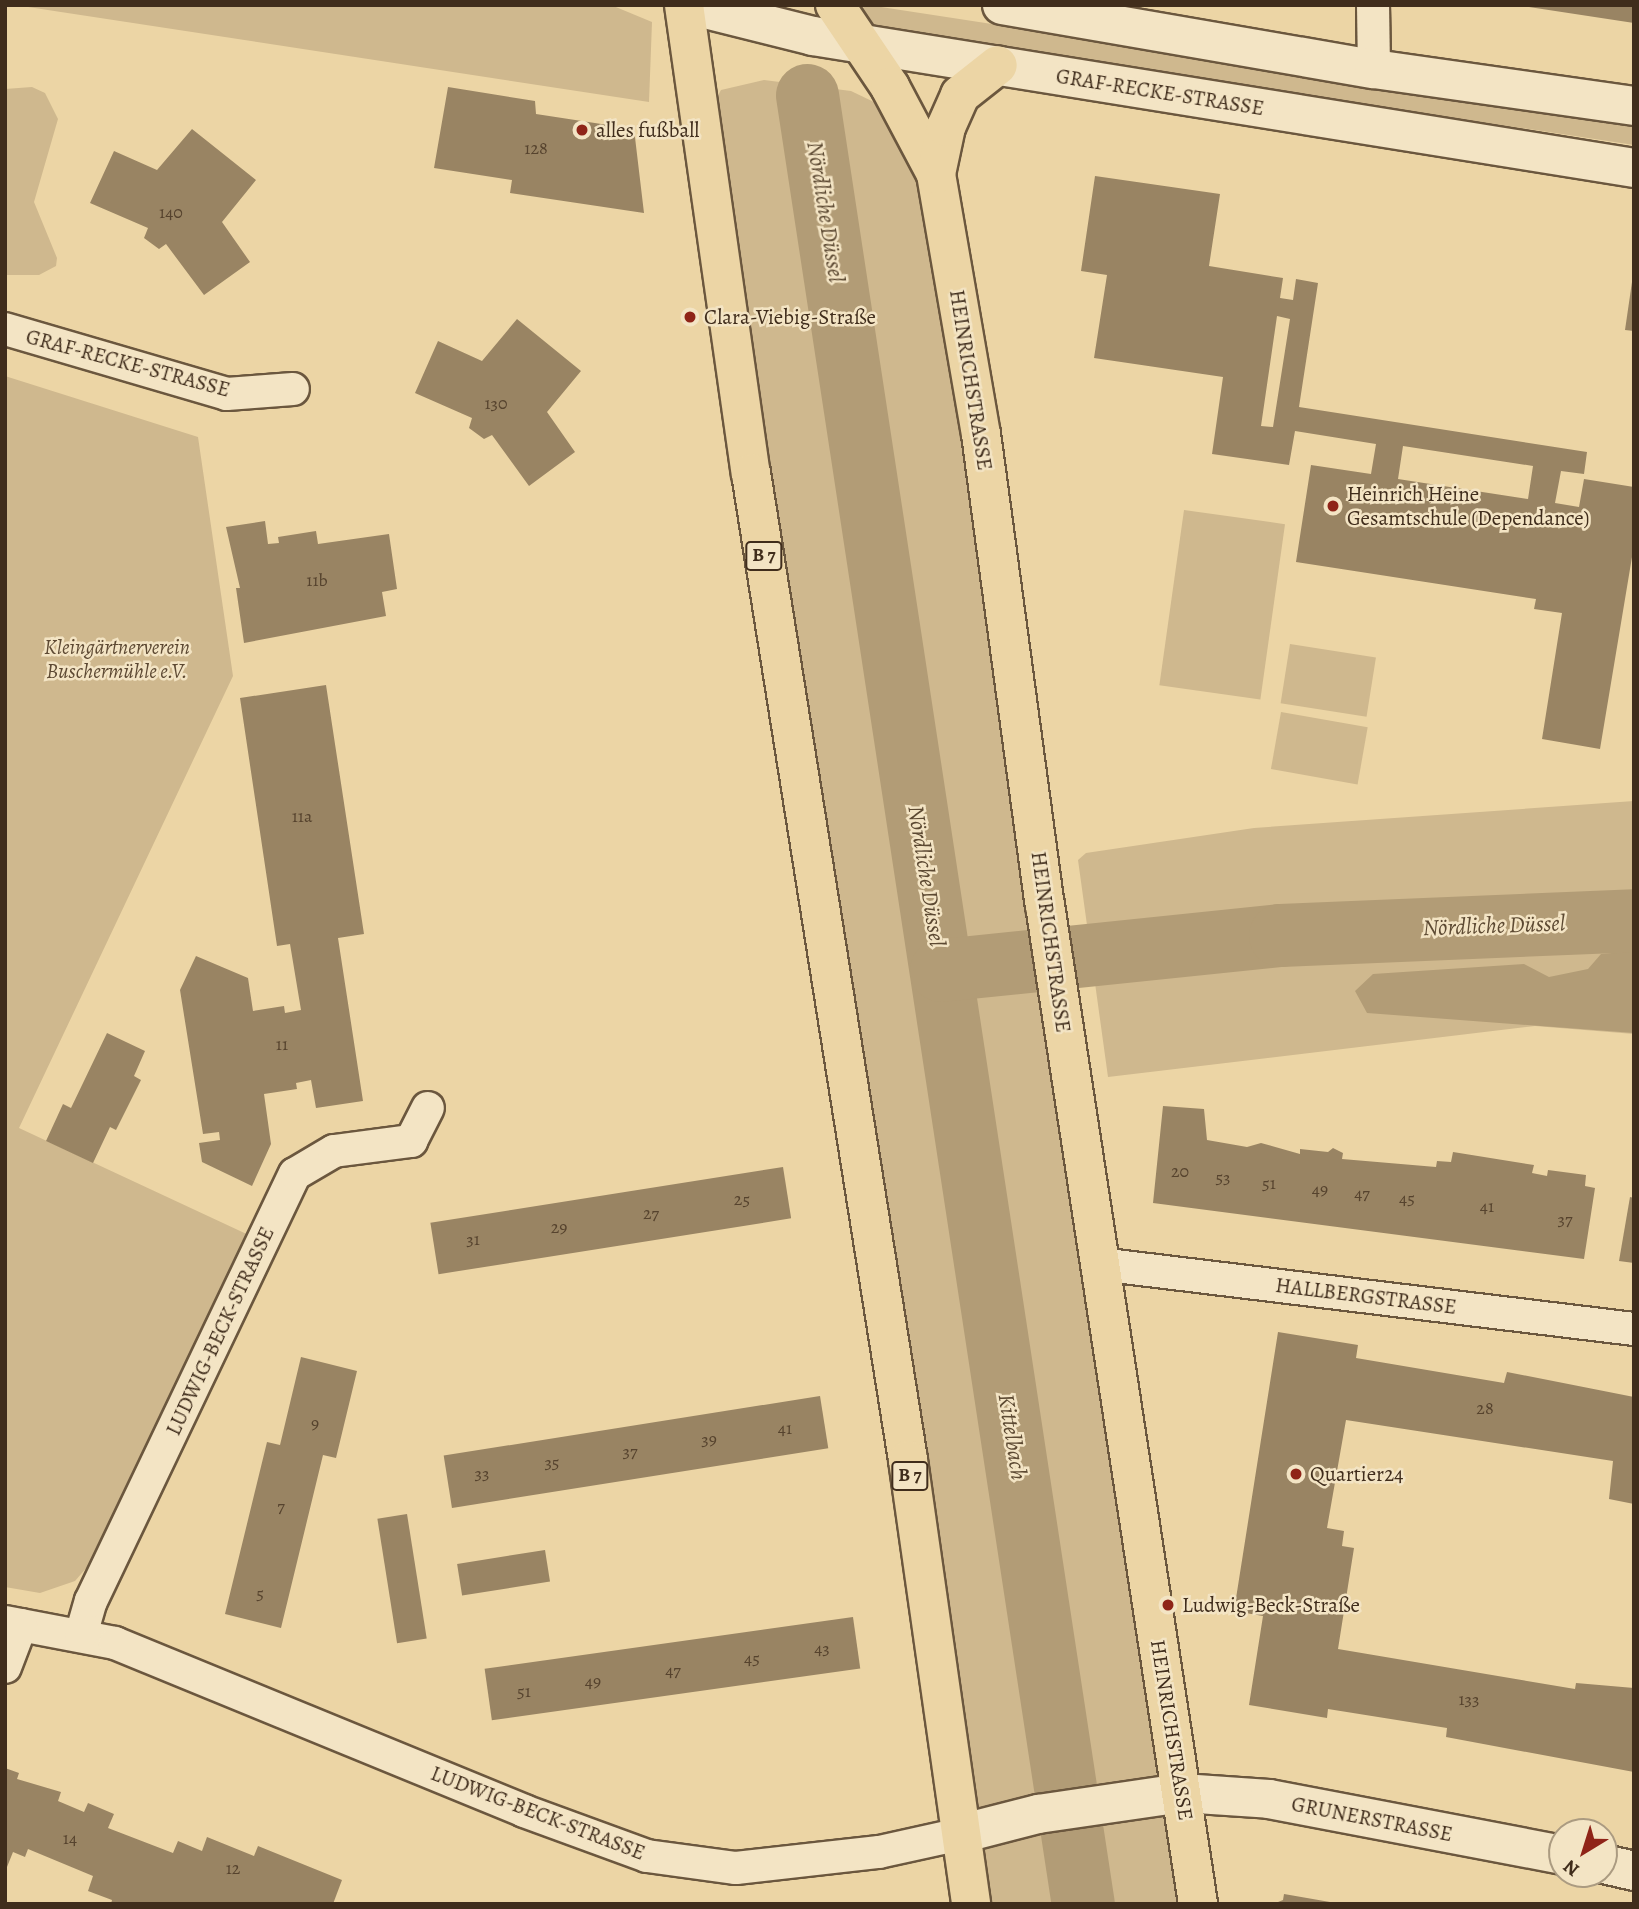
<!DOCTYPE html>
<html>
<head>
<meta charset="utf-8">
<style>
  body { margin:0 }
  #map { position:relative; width:1639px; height:1909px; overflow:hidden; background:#ecd5a5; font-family:Alegreya,serif }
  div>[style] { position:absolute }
  .green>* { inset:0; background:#cfb88e; transform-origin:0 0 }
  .water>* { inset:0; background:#b29c76 }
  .river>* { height:63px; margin:-31.5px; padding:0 31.5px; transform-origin:31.5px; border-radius:31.5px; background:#b29c76 }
  .building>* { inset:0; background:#998463; transform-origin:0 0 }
  .roads { filter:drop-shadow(2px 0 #6b573e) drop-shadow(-2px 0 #6b573e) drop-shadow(0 2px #6b573e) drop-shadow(0 -2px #6b573e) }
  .street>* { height:32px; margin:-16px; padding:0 16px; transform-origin:16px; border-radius:16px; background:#f3e4c4 }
  .secondary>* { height:38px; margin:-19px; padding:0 19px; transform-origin:19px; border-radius:19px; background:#f3e4c4 }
  .primary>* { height:38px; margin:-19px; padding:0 19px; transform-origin:19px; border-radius:19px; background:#ecd5a5 }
  .dots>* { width:19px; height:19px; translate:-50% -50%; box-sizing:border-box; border:4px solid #f3e4c4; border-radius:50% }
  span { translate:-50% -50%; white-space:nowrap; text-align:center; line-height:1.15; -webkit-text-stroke:5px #f3e4c4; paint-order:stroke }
  .number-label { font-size:18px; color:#56432e }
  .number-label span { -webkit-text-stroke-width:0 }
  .shield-label span { padding:2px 5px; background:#f3e4c4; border:2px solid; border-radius:5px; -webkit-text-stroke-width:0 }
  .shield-label { font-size:19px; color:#402d1c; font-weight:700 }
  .street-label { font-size:21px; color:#402d1c }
  .poi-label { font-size:21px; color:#402d1c }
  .left { translate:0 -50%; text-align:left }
  .park-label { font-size:21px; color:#5d4933; font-style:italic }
  .water-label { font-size:23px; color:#5c4932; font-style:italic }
  .frame { position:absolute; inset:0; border:7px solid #402d1c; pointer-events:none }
  .north { position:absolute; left:1548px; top:1818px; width:70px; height:70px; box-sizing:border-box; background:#f3e4c4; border:2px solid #ab9b81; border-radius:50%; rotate:218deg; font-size:19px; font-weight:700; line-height:28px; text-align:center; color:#402d1c }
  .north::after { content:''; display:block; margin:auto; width:24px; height:32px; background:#8f2418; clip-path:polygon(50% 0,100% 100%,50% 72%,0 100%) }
</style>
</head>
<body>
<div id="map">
  <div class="green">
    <div style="clip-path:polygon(15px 5px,611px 5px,652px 22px,649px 102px)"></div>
    <div style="clip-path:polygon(868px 5px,1634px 122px,1634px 145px,880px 31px,858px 10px)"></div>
    <div style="clip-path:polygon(764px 80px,851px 91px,876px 103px,922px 176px,1189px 1904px,976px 1904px,707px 115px,721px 90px)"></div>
    <div style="clip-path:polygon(32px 87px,45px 93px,58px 119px,34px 202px,57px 258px,56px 266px,39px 275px,6px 275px,5px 89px)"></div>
    <div style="clip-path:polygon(5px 376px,198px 437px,233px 676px,19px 1128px,253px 1237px,101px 1551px,75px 1581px,40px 1593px,5px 1587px)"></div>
    <div style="left:1184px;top:510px;width:102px;height:177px;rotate:8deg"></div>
    <div style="left:1290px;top:644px;width:87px;height:60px;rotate:9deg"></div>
    <div style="left:1281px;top:712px;width:88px;height:58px;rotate:10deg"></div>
    <div style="clip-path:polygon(1634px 801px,1634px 1034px,1535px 1026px,1108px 1077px,1078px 860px,1086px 853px,1254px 828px)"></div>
  </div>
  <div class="water">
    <div style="clip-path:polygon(1634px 951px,1634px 1033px,1367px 1013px,1355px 991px,1373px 974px,1524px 964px,1549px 977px,1588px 969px,1601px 954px)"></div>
  </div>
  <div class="river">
    <div style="left:807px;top:95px;width:1830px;rotate:81.33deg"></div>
    <div style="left:941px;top:970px;width:341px;rotate:-5.9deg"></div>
    <div style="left:1280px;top:935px;width:354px;rotate:-2.4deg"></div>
  </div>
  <div class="building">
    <div style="clip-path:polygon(1529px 5px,1634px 5px,1634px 23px,1529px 7px)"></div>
    <div style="clip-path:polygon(448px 87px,535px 101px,536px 114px,634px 129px,644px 213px,510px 193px,512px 180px,434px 168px)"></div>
    <div style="clip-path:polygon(192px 129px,256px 180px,222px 222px,250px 262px,204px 295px,166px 244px,159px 249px,144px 238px,148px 228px,90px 203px,114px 151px,157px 170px)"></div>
    <div style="clip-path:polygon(evenodd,1095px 176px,1220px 194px,1209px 266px,1283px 278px,1280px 298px,1293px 300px,1296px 279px,1318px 283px,1299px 407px,1587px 452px,1584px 474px,1561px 471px,1555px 503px,1579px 507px,1584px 479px,1634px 487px,1634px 545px,1600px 749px,1542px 739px,1562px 613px,1534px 609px,1536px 599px,1296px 562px,1311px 465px,1371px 474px,1376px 444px,1295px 431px,1289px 465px,1212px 454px,1223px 377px,1094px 358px,1107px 275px,1081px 271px,1095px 176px,1277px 316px,1290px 319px,1273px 427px,1261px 426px,1277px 316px,1095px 176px,1403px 446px,1533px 466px,1528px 499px,1398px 479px,1403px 446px)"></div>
    <div style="clip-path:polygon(1632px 282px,1634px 282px,1634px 331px,1625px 330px)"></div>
    <div style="clip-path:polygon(517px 319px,581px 371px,547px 412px,575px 452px,529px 486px,492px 435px,484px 439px,469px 428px,472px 418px,415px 393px,438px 341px,482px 361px)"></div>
    <div style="clip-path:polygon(265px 521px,268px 544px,279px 543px,278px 537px,316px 531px,318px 544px,389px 534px,397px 589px,382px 592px,386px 616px,244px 643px,236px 588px,240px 588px,226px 527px)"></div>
    <div style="clip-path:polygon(326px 685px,364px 934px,338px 938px,363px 1101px,316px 1108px,311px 1080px,296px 1083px,297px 1089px,264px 1094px,271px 1144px,252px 1186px,202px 1162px,199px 1143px,220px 1140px,219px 1132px,203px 1134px,180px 990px,196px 956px,248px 978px,253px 1011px,284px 1006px,285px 1013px,301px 1010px,290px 944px,277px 946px,240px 698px)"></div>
    <div style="clip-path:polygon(107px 1033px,145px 1051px,134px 1076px,141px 1080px,116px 1130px,110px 1127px,93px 1163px,46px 1141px,63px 1104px,71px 1108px)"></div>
    <div style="clip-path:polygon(1163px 1106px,1204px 1109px,1207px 1140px,1247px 1147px,1261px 1143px,1300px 1154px,1300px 1149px,1328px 1152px,1333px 1148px,1343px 1153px,1342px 1159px,1436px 1167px,1437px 1161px,1451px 1162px,1453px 1152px,1534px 1165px,1532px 1173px,1547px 1176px,1548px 1170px,1586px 1175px,1585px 1186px,1595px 1188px,1584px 1259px,1153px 1203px)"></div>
    <div style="left:783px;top:1167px;width:52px;height:357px;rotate:81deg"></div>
    <div style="clip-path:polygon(1630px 1197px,1634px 1198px,1634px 1263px,1619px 1261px)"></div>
    <div style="clip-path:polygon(1278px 1332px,1358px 1345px,1356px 1358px,1504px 1383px,1507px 1372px,1634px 1397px,1634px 1504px,1609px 1499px,1613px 1461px,1346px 1420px,1327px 1528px,1344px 1531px,1342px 1546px,1354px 1548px,1338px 1649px,1575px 1689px,1576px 1683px,1634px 1688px,1634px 1772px,1446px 1737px,1447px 1728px,1328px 1709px,1327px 1718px,1249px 1705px,1263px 1616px,1234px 1611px)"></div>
    <div style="clip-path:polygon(301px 1357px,357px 1371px,336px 1458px,323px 1455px,281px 1628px,225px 1614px,267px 1442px,280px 1445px)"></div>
    <div style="left:820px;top:1396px;width:53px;height:381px;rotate:81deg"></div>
    <div style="left:407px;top:1514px;width:126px;height:30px;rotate:81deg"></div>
    <div style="left:545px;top:1550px;width:32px;height:89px;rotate:81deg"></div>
    <div style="left:853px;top:1617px;width:52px;height:372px;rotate:82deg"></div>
    <div style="clip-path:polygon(5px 1768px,19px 1773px,17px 1779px,61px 1792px,58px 1801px,84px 1812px,88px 1803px,114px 1814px,108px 1828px,173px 1853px,178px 1841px,202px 1851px,207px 1837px,254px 1856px,258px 1846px,342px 1880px,333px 1904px,111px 1904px,112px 1900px,88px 1891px,93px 1876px,28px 1849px,25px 1857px,13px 1852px,5px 1872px)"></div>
    <div style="clip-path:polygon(1284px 1894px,1330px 1902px,1330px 1904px,1273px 1904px,1283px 1900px)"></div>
  </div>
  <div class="roads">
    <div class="street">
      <div style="left:1373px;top:5px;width:64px;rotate:89.1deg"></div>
      <div style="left:5px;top:329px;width:231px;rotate:16.3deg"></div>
      <div style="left:227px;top:394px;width:66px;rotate:-4.3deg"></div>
      <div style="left:1099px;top:1264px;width:539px;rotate:6.93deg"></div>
      <div style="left:5px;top:1622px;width:112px;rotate:10.8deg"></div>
      <div style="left:115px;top:1643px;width:442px;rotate:22.3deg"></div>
      <div style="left:524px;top:1811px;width:131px;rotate:20.1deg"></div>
      <div style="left:647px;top:1856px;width:90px;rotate:7.7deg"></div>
      <div style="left:736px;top:1868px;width:144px;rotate:-6.4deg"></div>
      <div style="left:879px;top:1852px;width:83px;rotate:-12.5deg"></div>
      <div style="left:81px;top:1635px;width:35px;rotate:-74deg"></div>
      <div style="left:91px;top:1601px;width:473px;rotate:-64.5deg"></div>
      <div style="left:295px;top:1174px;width:45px;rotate:-30.5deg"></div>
      <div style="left:334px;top:1151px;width:78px;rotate:-7.4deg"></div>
      <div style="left:411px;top:1141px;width:37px;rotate:-63deg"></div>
      <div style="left:5px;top:1667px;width:45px;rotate:-69.1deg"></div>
    </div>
    <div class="secondary">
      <div style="left:689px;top:5px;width:128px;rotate:14deg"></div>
      <div style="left:813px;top:36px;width:832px;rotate:9.13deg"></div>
      <div style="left:1002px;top:5px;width:377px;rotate:9.8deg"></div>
      <div style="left:1374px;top:69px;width:263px;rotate:8.1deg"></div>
      <div style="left:960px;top:1834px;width:81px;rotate:-14.4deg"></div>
      <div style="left:1038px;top:1814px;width:146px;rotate:-8.3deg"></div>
      <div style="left:1182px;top:1793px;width:87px;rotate:3.9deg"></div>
      <div style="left:1269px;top:1799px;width:298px;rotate:10.8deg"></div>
      <div style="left:1604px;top:1864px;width:31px;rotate:13deg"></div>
    </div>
    <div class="primary">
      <div style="left:684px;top:5px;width:473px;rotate:81.9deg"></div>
      <div style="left:751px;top:473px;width:999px;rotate:80.96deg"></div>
      <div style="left:908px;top:1460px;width:448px;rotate:81.9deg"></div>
      <div style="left:835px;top:5px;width:99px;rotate:56.1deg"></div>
      <div style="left:890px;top:87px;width:98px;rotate:62.1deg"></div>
      <div style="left:936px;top:174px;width:264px;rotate:80.2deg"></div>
      <div style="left:981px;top:434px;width:475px;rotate:82.3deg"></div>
      <div style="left:1045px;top:905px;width:1011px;rotate:81.29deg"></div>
      <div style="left:936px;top:174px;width:48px;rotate:-78deg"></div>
      <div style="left:946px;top:127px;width:35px;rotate:-66deg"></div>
      <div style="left:960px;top:95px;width:48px;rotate:-38.3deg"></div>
    </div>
  </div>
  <div class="dots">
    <div style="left:582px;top:130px;background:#8f2418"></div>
    <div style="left:690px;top:317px;background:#8f2418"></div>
    <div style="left:1333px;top:506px;background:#8f2418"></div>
    <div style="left:1296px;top:1474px;background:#8f2418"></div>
    <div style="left:1168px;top:1605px;background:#8f2418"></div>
  </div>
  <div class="number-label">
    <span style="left:536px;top:148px">128</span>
    <span style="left:171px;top:212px">140</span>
    <span style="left:496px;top:403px">130</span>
    <span style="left:317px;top:580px">11b</span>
    <span style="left:302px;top:816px">11a</span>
    <span style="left:282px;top:1044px">11</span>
    <span style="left:1180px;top:1171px">20</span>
    <span style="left:1223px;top:1177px">53</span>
    <span style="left:1269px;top:1183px">51</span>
    <span style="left:1320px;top:1189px">49</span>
    <span style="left:1362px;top:1193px">47</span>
    <span style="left:1407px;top:1198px">45</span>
    <span style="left:742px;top:1199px">25</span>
    <span style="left:1487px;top:1206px">41</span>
    <span style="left:651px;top:1213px">27</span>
    <span style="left:1565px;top:1219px">37</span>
    <span style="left:559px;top:1227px">29</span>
    <span style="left:473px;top:1239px">31</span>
    <span style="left:1485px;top:1408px">28</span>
    <span style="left:315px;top:1423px">9</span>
    <span style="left:785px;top:1428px">41</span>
    <span style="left:709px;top:1439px">39</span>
    <span style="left:630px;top:1451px">37</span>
    <span style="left:552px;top:1462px">35</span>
    <span style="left:482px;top:1473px">33</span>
    <span style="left:281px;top:1506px">7</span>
    <span style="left:260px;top:1593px">5</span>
    <span style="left:822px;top:1648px">43</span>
    <span style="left:752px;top:1658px">45</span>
    <span style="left:673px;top:1670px">47</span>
    <span style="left:593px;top:1681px">49</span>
    <span style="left:524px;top:1691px">51</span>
    <span style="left:1469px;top:1699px">133</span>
    <span style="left:70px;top:1838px">14</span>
    <span style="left:233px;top:1868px">12</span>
  </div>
  <div class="shield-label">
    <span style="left:764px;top:556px">B 7</span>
    <span style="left:910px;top:1476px">B 7</span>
  </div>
  <div class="street-label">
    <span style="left:1160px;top:92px;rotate:9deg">GRAF-RECKE-STRASSE</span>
    <span style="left:128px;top:363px;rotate:15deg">GRAF-RECKE-STRASSE</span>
    <span style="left:971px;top:380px;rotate:81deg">HEINRICHSTRASSE</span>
    <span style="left:1051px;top:942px;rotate:82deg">HEINRICHSTRASSE</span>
    <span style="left:1366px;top:1296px;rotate:7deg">HALLBERGSTRASSE</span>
    <span style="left:220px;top:1331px;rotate:-65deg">LUDWIG-BECK-STRASSE</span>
    <span style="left:1172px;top:1730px;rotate:81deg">HEINRICHSTRASSE</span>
    <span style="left:538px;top:1813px;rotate:21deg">LUDWIG-BECK-STRASSE</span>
    <span style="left:1372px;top:1819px;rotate:11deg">GRUNERSTRASSE</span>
  </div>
  <div class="poi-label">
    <span class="left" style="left:596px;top:130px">alles fußball</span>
    <span class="left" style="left:704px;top:317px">Clara-Viebig-Straße</span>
    <span class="left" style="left:1347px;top:506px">Heinrich Heine<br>Gesamtschule (Dependance)</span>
    <span class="left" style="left:1310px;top:1474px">Quartier24</span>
    <span class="left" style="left:1182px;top:1605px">Ludwig-Beck-Straße</span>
  </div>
  <div class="park-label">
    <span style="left:117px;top:659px">Kleingärtnerverein<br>Buschermühle e.V.</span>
  </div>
  <div class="water-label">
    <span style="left:825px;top:212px;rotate:81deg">Nördliche Düssel</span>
    <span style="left:926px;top:876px;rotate:81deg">Nördliche Düssel</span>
    <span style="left:1494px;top:926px;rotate:-2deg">Nördliche Düssel</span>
    <span style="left:1012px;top:1437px;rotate:81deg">Kittelbach</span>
  </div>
  <div class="frame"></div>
  <div class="north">N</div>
</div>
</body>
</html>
